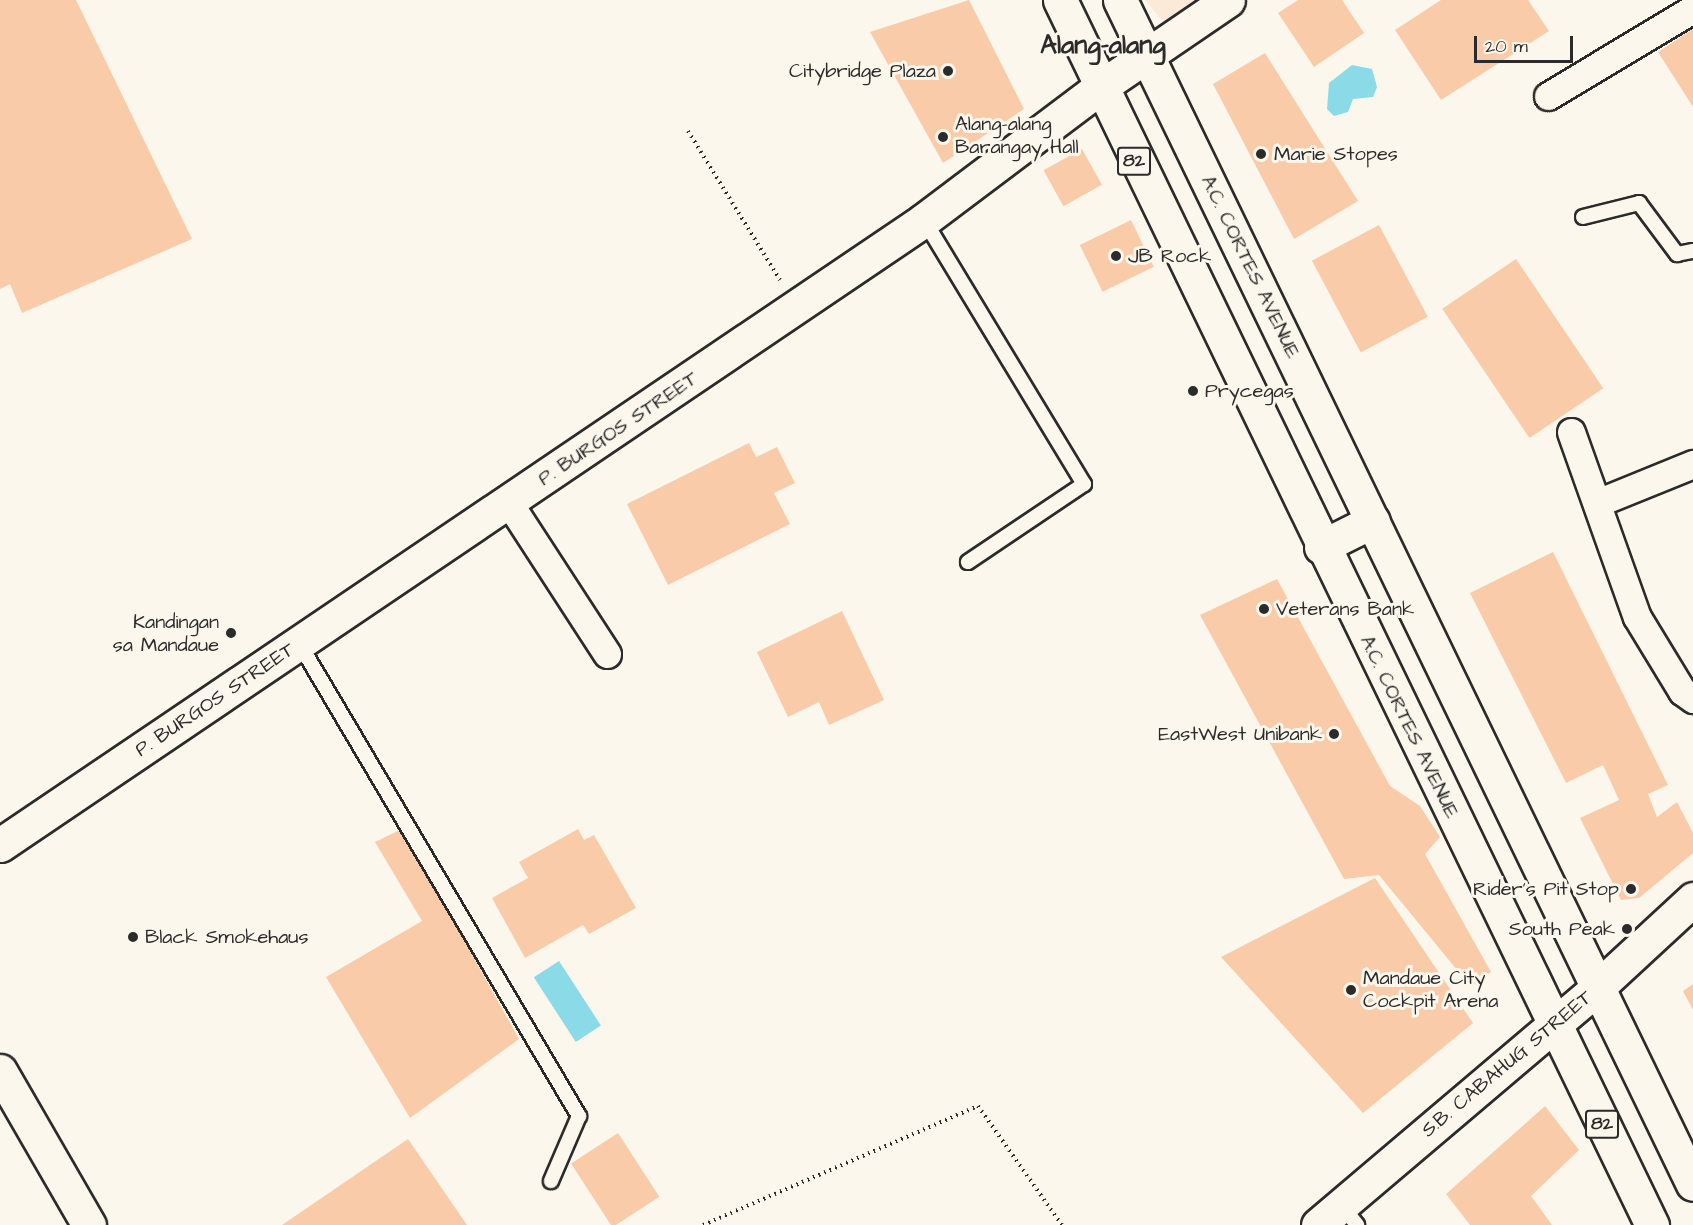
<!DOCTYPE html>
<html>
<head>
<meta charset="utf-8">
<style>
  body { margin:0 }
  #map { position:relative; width:1693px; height:1225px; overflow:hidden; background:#fbf7ec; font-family:"Architects Daughter",sans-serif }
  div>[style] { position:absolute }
  .built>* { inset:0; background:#fbead8 }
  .water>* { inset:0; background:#8bdae8; transform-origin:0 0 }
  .building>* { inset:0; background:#facba9; transform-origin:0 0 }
  .path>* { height:4px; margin-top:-2px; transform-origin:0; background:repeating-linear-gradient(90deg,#2b2b2b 0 1.5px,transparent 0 6px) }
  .roads { filter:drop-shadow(2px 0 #2b2b2b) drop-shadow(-2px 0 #2b2b2b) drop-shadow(0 2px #2b2b2b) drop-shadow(0 -2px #2b2b2b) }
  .service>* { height:14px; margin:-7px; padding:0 7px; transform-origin:7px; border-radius:7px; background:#fbf7ec }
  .minor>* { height:27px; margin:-13.5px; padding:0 13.5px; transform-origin:13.5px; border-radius:13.5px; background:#fbf7ec }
  .tertiary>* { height:33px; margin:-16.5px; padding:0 16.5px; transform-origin:16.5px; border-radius:16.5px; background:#fbf7ec }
  .primary>* { height:33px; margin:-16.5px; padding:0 16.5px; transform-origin:16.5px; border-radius:16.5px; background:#fbf7ec }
  .dots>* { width:16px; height:16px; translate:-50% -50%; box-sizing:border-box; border:3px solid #fbf7ec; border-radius:50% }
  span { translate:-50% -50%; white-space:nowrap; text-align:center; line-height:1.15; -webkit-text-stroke:6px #fbf7ec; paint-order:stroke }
  .shield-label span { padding:2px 4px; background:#fbf7ec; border:2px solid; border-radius:4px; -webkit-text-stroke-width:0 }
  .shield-label { font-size:18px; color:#2b2b2b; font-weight:700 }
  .poi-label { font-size:20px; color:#2b2b2b }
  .right { translate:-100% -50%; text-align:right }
  .left { translate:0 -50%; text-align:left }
  .street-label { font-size:20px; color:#2b2b2b }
  .district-label { font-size:26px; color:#2b2b2b; font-weight:700 }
  .scale { position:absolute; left:1474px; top:36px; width:99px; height:27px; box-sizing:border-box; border:3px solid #2b2b2b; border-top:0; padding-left:8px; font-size:18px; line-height:21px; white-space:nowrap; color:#2b2b2b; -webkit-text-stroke:4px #fbf7ec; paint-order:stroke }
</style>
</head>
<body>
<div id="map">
  <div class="built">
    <div style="clip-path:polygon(1145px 0,1207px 0,1167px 26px)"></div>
  </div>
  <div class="water">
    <div style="clip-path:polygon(1352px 65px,1372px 69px,1377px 87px,1373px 97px,1353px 99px,1348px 112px,1334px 116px,1327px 109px,1329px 83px)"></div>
    <div style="left:559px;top:961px;width:77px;height:30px;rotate:57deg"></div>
  </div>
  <div class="building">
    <div style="clip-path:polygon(0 0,76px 0,192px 239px,22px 313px,10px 284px,0 289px)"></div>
    <div style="clip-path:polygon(969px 0,1024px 109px,943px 163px,870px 32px)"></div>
    <div style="clip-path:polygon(1298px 0,1342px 0,1364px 33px,1314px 67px,1278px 13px)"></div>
    <div style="clip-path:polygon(1441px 0,1528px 0,1549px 31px,1441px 100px,1395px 30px)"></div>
    <div style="clip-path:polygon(1693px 29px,1693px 107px,1658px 52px)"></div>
    <div style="clip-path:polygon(1265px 53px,1358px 201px,1294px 239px,1213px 84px)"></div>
    <div style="left:1082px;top:149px;width:41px;height:44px;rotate:61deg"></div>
    <div style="left:1131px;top:220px;width:52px;height:57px;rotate:64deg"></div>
    <div style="left:1379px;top:225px;width:104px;height:76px;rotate:62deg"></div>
    <div style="left:1516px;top:259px;width:156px;height:89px;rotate:56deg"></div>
    <div style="clip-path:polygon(749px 443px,756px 457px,777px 447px,795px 483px,774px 493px,790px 524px,668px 585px,627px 504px)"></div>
    <div style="clip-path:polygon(1553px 552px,1668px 785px,1648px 794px,1657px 817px,1677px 802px,1693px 833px,1693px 853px,1639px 898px,1621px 900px,1580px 818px,1619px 800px,1603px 765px,1566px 783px,1470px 593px)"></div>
    <div style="clip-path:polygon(1277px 579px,1390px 786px,1420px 806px,1440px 837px,1425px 854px,1491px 972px,1471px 987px,1379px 875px,1344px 879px,1200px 615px)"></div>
    <div style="clip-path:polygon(842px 611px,884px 700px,829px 725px,819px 702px,788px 717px,757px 652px)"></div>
    <div style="clip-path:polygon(402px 829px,519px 1039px,410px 1118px,326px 977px,422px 921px,375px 842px)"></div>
    <div style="clip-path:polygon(578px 829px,584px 840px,594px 835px,636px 908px,589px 934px,583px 925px,525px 958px,492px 898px,528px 878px,519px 862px)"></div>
    <div style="clip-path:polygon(1375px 878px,1473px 1023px,1363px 1113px,1221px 957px)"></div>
    <div style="clip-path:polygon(1693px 984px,1693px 1010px,1683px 991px)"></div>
    <div style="clip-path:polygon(1545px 1106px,1579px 1150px,1531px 1196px,1552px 1225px,1470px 1225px,1446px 1194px)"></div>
    <div style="left:618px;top:1133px;width:76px;height:56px;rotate:57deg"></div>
    <div style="clip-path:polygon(408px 1139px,467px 1225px,282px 1225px)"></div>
  </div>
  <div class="path">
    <div style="left:688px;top:131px;width:175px;rotate:58.3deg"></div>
    <div style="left:703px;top:1225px;width:300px;rotate:-23.4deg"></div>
    <div style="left:978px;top:1106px;width:146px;rotate:54.8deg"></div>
  </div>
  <div class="roads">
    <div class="service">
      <div style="left:1583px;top:217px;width:58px;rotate:-14deg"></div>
      <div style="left:1639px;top:203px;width:64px;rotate:53.3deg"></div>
      <div style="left:1677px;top:254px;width:16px;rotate:-11deg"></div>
      <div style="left:924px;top:220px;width:309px;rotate:58.8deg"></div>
      <div style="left:1084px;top:484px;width:140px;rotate:146.1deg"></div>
      <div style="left:299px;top:643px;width:550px;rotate:59.38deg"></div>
      <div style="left:579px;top:1116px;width:71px;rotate:113.3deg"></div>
      <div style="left:1341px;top:1205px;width:26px;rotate:51deg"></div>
    </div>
    <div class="minor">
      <div style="left:1548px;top:96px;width:169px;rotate:-31deg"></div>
      <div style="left:1571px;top:432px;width:196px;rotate:70.4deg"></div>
      <div style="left:1637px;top:617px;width:87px;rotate:58.7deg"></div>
      <div style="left:1682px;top:691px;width:14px;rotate:36deg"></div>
      <div style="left:509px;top:503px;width:180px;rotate:57deg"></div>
      <div style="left:1597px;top:503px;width:104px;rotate:-22.1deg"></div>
    </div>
    <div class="tertiary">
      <div style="left:0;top:845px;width:1116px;rotate:-34.07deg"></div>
      <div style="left:924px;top:220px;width:219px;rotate:-37deg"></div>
      <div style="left:1099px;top:88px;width:156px;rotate:-34.3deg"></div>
      <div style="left:0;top:1071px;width:178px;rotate:60deg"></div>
      <div style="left:1318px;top:1225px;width:366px;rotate:-40.3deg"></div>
      <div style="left:1597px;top:988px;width:131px;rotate:-42.8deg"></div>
    </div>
    <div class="primary">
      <div style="left:1060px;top:0;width:1361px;rotate:64.21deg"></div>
      <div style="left:1120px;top:0;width:1315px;rotate:64.18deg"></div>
      <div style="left:1321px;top:547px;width:58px;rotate:-26.6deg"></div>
    </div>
  </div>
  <div class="dots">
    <div style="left:948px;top:71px;background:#2b2b2b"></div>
    <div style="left:943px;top:137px;background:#2b2b2b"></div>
    <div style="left:1261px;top:154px;background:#2b2b2b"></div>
    <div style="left:1116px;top:256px;background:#2b2b2b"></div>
    <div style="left:1193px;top:391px;background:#2b2b2b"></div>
    <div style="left:1264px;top:609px;background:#2b2b2b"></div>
    <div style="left:231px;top:633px;background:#2b2b2b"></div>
    <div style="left:1334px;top:734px;background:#2b2b2b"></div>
    <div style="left:1631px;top:889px;background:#2b2b2b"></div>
    <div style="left:1627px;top:929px;background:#2b2b2b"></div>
    <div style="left:133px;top:937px;background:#2b2b2b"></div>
    <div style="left:1351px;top:990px;background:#2b2b2b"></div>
  </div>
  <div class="shield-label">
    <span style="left:1134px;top:161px">82</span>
    <span style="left:1602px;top:1124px">82</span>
  </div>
  <div class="poi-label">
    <span class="right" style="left:936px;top:71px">Citybridge Plaza</span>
    <span class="left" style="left:955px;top:136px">Alang-alang<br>Barangay Hall</span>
    <span class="left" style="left:1274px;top:154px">Marie Stopes</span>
    <span class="left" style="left:1128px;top:256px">JB Rock</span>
    <span class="left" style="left:1205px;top:391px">Prycegas</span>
    <span class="left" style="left:1276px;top:609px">Veterans Bank</span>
    <span class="right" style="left:219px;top:634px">Kandingan<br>sa Mandaue</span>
    <span class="right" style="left:1322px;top:734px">EastWest Unibank</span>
    <span class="right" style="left:1619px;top:889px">Rider's Pit Stop</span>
    <span class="right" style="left:1615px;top:929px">South Peak</span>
    <span class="left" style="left:145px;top:937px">Black Smokehaus</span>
    <span class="left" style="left:1363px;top:990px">Mandaue City<br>Cockpit Arena</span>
  </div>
  <div class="street-label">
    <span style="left:1250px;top:267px;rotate:64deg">A.C. CORTES AVENUE</span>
    <span style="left:618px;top:429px;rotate:-34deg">P. BURGOS STREET</span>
    <span style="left:215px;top:700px;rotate:-34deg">P. BURGOS STREET</span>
    <span style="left:1409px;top:727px;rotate:64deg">A.C. CORTES AVENUE</span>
    <span style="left:1507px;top:1064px;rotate:-40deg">S.B. CABAHUG STREET</span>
  </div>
  <div class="district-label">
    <span style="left:1103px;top:46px">Alang-alang</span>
  </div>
  <div class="scale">20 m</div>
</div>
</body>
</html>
